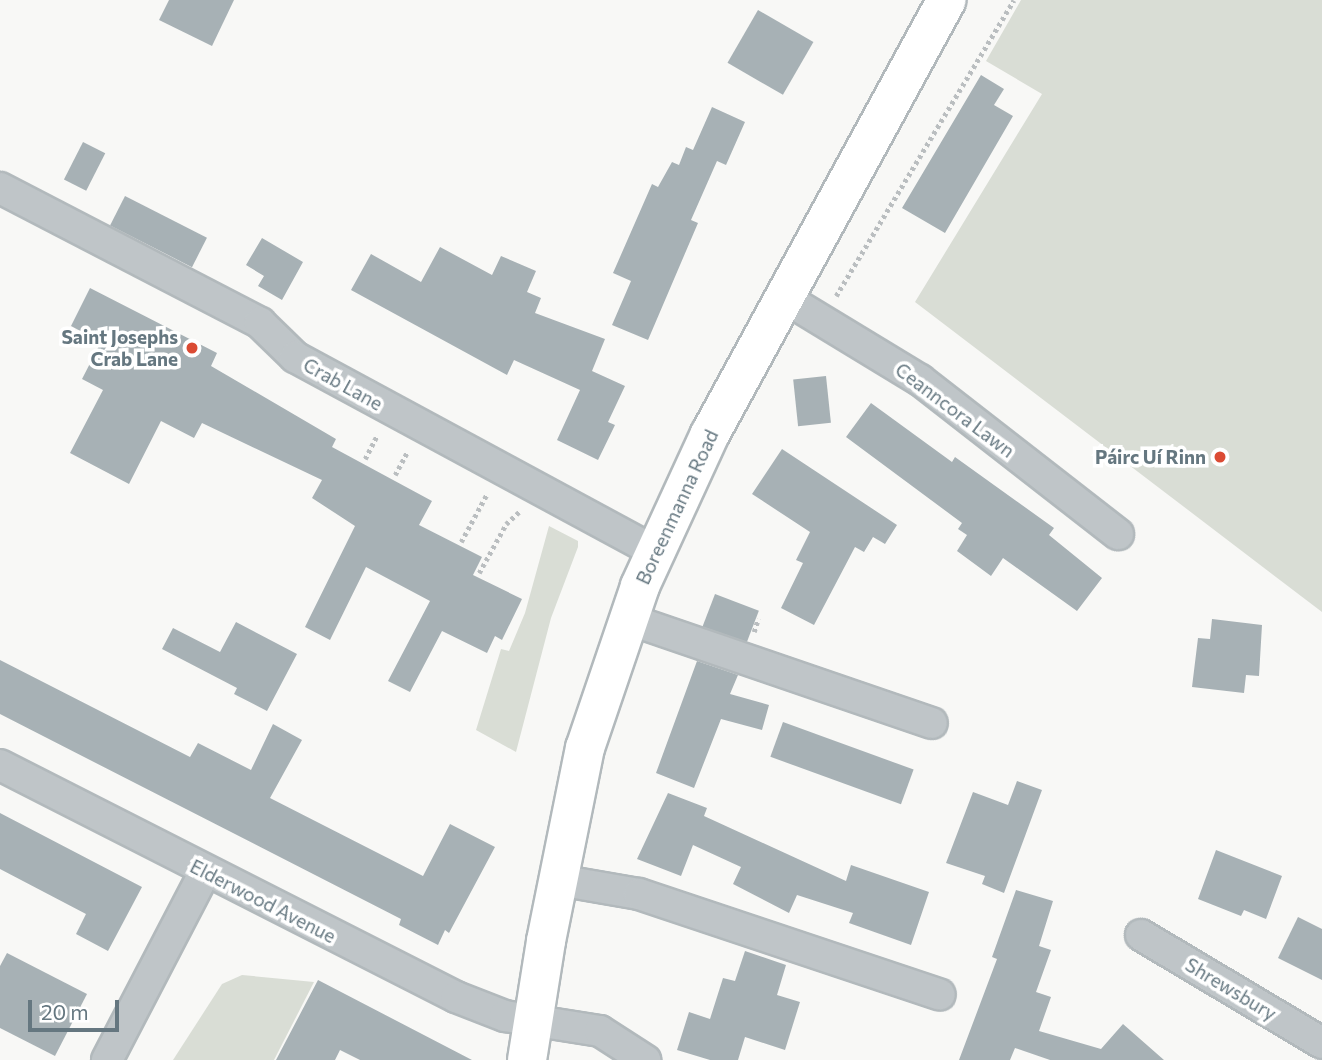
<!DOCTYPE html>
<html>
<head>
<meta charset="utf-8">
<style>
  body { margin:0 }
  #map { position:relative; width:1322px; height:1060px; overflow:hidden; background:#f8f8f6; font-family:Commissioner,sans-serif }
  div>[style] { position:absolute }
  .green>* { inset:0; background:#d9ddd5 }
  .building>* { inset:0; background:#a7b1b5; transform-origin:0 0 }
  .path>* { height:4.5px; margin-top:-2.25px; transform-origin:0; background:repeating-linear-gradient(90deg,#babec0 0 3.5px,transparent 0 7px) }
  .roads { filter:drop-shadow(2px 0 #b2b9bc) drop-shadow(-2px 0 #b2b9bc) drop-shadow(0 2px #b2b9bc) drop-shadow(0 -2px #b2b9bc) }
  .street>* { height:30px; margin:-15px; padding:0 15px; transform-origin:15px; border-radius:15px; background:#bfc5c8 }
  .secondary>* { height:38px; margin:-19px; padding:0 19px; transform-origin:19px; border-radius:19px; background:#fff }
  .dots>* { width:19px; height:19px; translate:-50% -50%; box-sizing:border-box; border:4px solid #fff; border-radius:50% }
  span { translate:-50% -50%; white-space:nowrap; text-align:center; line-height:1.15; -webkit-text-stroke:7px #fff; paint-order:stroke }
  .poi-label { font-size:19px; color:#657780; font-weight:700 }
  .right { translate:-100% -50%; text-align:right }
  .street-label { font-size:19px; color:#657780 }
  .scale { position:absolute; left:28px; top:1000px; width:91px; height:32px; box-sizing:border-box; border:4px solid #657780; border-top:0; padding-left:9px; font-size:21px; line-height:24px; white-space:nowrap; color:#657780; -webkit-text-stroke:5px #fff; paint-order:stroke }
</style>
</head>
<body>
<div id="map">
  <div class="green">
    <div style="clip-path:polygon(1021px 0,1322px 0,1322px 612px,915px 302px,1042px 94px,986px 61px)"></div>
    <div style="clip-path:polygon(549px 526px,578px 541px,578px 547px,551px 618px,516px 752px,476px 730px,501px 649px,509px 651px,525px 613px)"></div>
    <div style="clip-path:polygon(242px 975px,314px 982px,274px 1060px,173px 1060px,222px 984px)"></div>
  </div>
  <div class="building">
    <div style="clip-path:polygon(169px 0,234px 0,212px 46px,159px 20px)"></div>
    <div style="left:758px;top:10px;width:64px;height:61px;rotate:30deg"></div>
    <div style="clip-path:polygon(981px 75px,1004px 89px,994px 105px,1013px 116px,945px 233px,902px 208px)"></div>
    <div style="clip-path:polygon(712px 107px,745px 122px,726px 165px,717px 161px,691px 220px,698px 223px,648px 340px,612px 325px,631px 281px,613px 273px,652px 184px,658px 187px,672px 162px,679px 165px,686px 147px,693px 150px)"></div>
    <div style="left:83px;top:142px;width:25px;height:42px;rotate:27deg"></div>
    <div style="left:125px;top:196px;width:92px;height:33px;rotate:27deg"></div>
    <div style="clip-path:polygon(262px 238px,303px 262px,282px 300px,258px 286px,264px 276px,246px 265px)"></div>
    <div style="clip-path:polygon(440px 247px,492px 275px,501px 256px,536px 271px,527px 292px,541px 298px,535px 313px,605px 339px,592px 371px,625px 386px,608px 422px,615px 425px,598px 460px,557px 440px,580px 390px,514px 360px,507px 375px,351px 290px,371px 254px,421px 282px)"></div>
    <div style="clip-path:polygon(90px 288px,217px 353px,211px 366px,336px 439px,332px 447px,432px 501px,419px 525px,482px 557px,473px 575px,522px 599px,502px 640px,495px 636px,487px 653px,442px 631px,410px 692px,388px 681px,430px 601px,366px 567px,330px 640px,305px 627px,355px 526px,312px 498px,322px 480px,202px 423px,194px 438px,161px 421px,129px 484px,70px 453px,103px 390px,82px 379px,101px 342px,71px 326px)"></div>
    <div style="left:826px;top:376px;width:47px;height:33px;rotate:84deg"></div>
    <div style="clip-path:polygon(871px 403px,952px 462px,955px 457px,1054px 528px,1049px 535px,1102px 578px,1077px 611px,1003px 558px,991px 576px,957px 551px,967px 535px,958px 529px,962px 523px,846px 437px)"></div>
    <div style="clip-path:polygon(782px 449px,897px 525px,885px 544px,873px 537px,864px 552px,855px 547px,814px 625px,781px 608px,803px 563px,796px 560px,810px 532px,752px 494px)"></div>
    <div style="left:715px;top:594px;width:47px;height:35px;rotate:21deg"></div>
    <div style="clip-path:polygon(1212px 619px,1262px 625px,1259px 676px,1246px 675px,1244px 693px,1192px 687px,1198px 638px,1210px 639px)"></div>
    <div style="clip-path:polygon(236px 622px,297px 654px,267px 711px,234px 694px,237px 688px,162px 649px,173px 628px,220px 652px)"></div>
    <div style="clip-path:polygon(0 660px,190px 757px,198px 743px,251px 770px,273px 724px,302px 740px,270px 798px,423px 876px,450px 824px,495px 847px,449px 933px,445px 930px,438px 945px,399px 925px,401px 919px,0 714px)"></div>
    <div style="clip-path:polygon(697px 661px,738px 675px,730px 694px,769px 705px,762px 730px,721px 719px,694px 788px,656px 773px)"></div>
    <div style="left:783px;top:722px;width:139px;height:37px;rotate:20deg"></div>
    <div style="clip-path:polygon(1017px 781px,1042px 790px,1004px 893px,982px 884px,985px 876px,946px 863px,973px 792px,1008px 805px)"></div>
    <div style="clip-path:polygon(668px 793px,707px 808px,704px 816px,846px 881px,851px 865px,929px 892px,911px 945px,849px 923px,853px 913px,797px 895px,789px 913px,733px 884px,741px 867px,693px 845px,681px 876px,637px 859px)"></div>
    <div style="clip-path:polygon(0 813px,142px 887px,108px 951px,76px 934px,86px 914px,0 869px)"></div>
    <div style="clip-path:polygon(1216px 850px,1282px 876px,1266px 919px,1244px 910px,1241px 916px,1198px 899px)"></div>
    <div style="clip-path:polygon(1016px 890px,1053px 901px,1039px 946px,1051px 950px,1036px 992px,1051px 997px,1039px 1031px,1101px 1049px,1123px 1024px,1164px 1060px,1050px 1060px,1015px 1048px,1010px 1060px,959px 1060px,997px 959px,992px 957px)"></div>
    <div style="clip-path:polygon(1298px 917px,1322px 929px,1322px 980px,1278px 958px)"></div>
    <div style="clip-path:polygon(745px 951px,786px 965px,777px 995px,800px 1002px,785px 1050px,745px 1037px,738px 1060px,710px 1060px,677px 1050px,689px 1012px,710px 1019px,723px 978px,735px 981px)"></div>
    <div style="clip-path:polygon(7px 953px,87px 994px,55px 1056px,0 1028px,0 966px)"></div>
    <div style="clip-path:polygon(318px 980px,472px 1060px,360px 1060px,340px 1050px,335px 1060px,276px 1060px)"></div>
  </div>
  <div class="path">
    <div style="left:836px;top:296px;width:345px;rotate:-59deg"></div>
    <div style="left:365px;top:459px;width:27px;rotate:-63deg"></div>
    <div style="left:395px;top:475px;width:27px;rotate:-62deg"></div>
    <div style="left:461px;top:542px;width:55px;rotate:-61.6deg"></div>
    <div style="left:479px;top:573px;width:56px;rotate:-61.1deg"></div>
    <div style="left:506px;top:524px;width:19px;rotate:-43deg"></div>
    <div style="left:754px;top:632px;width:14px;rotate:-73deg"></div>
  </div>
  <div class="roads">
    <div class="street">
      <div style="left:0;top:188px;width:293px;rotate:27.4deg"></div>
      <div style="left:260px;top:323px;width:49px;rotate:44.2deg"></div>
      <div style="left:295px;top:357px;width:409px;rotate:28.4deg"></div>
      <div style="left:785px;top:298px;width:158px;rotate:31.3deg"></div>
      <div style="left:920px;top:380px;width:251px;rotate:37.9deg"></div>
      <div style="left:628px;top:619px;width:321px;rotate:18.9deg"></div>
      <div style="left:0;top:765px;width:512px;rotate:26.97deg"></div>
      <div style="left:456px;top:997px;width:53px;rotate:21.2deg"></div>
      <div style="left:505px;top:1016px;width:96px;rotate:9deg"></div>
      <div style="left:600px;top:1031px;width:54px;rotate:32.8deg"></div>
      <div style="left:558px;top:880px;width:82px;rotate:9.8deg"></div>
      <div style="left:639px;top:894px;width:317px;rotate:18.5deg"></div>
      <div style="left:1141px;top:935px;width:211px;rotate:30.8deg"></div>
      <div style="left:107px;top:1060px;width:212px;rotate:-62.5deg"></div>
    </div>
    <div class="secondary">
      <div style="left:527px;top:1060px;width:121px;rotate:-80.9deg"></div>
      <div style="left:546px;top:941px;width:197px;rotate:-78.6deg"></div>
      <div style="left:585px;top:748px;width:171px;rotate:-71.2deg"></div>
      <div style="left:640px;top:586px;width:167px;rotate:-65.3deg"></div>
      <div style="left:710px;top:434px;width:494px;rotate:-61.4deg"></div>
    </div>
  </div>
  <div class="dots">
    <div style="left:192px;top:348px;background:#db4b34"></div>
    <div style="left:1220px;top:457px;background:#db4b34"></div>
  </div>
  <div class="poi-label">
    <span class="right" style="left:178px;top:348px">Saint Josephs<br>Crab Lane</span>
    <span class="right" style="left:1206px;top:457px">Páirc Uí Rinn</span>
  </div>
  <div class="street-label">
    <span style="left:343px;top:384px;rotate:29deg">Crab Lane</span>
    <span style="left:955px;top:410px;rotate:37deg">Ceanncora Lawn</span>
    <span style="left:677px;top:507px;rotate:-65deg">Boreenmanna Road</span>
    <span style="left:263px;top:901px;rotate:27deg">Elderwood Avenue</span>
    <span style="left:1231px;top:989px;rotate:31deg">Shrewsbury</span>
  </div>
  <div class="scale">20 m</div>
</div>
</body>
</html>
